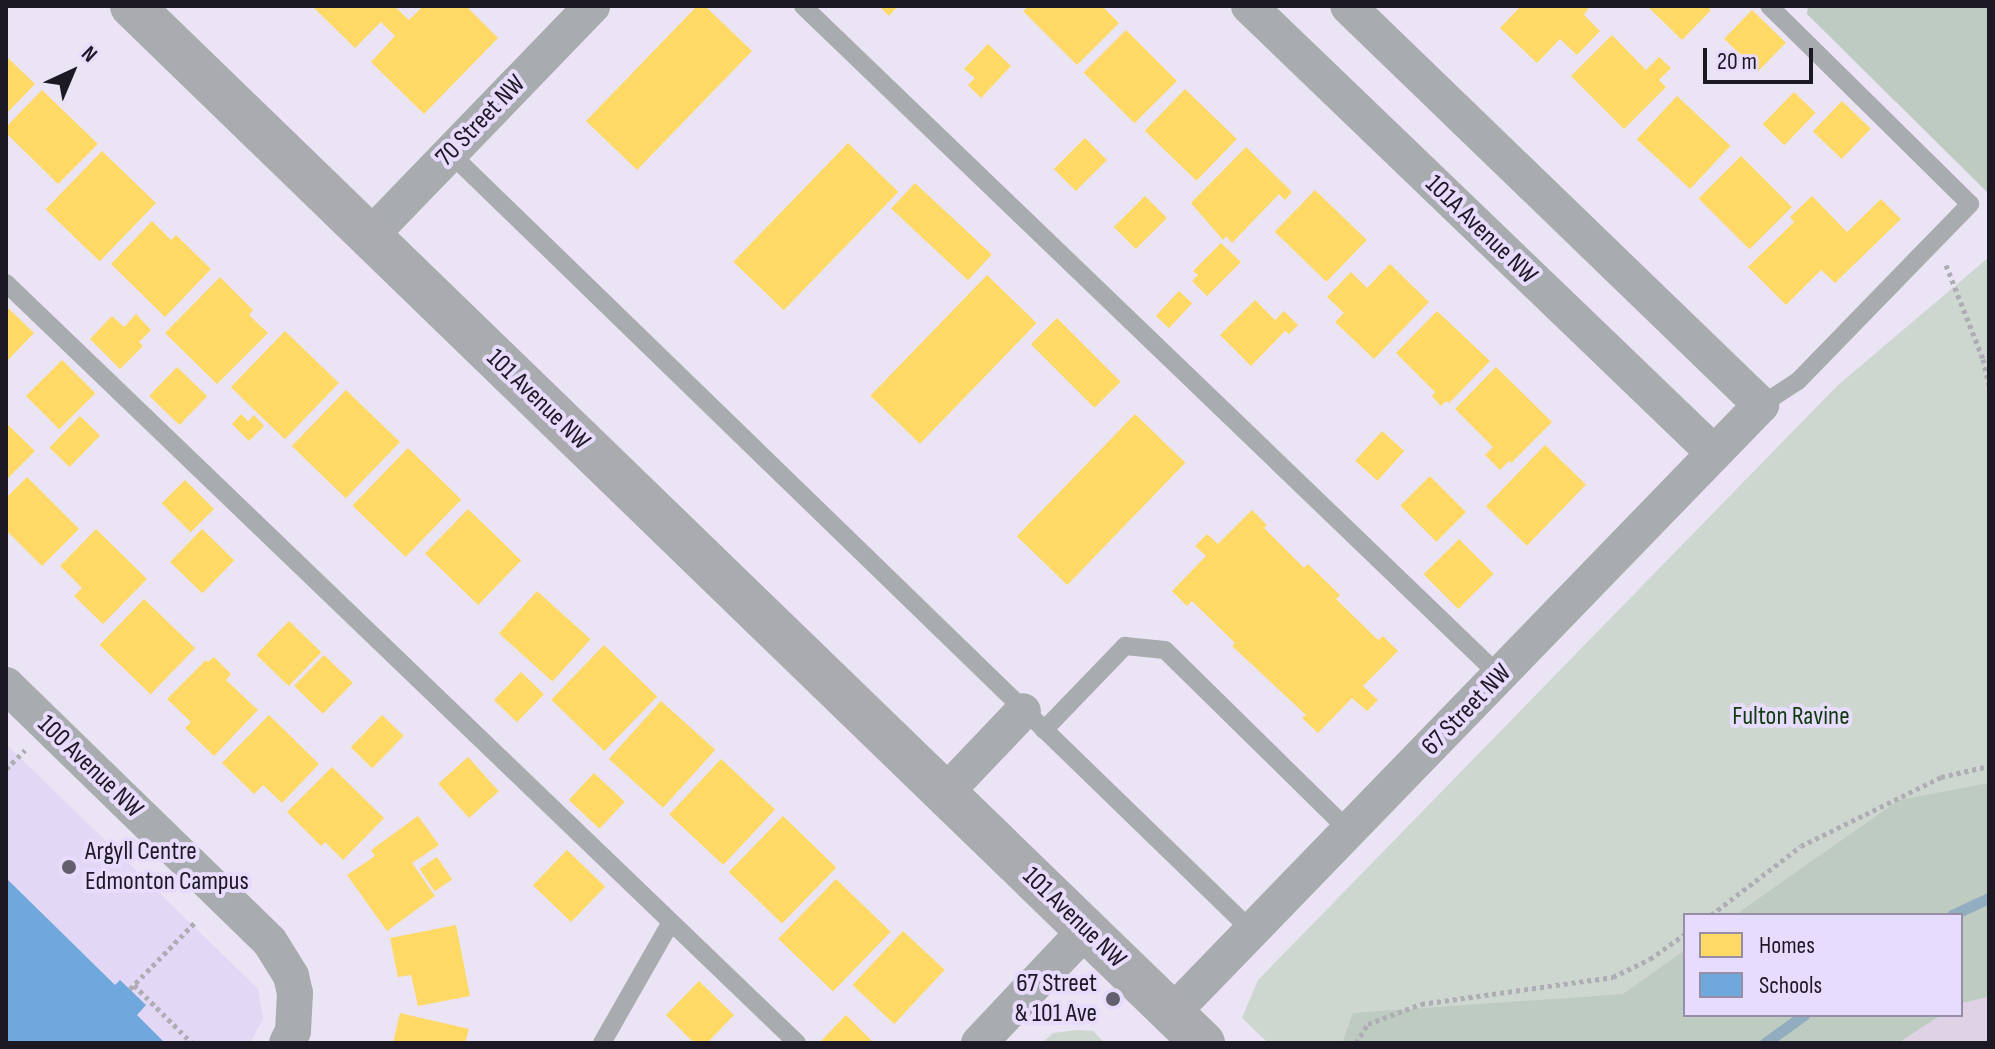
<!DOCTYPE html>
<html>
<head>
<meta charset="utf-8">
<style>
  body { margin:0 }
  #map { position:relative; width:1995px; height:1049px; overflow:hidden; background:#eae4f5; font-family:"Sofia Sans Condensed",sans-serif }
  div>[style] { position:absolute }
  .built>* { inset:0; background:#e2d8f6 }
  .medical>* { inset:0; background:#ded2e4 }
  .green>* { inset:0; background:#cdd7d0 }
  .forest>* { inset:0; background:#becbc1 }
  .homes>* { inset:0; background:#ffd966; transform-origin:0 0 }
  .schools>* { inset:0; background:#6fa8dc }
  .stream>* { height:11px; margin:-5.5px; padding:0 5.5px; transform-origin:5.5px; border-radius:5.5px; background:#92acc0 }
  .path>* { height:5px; margin-top:-2.5px; transform-origin:0; background:repeating-linear-gradient(90deg,#aeadb4 0 4px,transparent 0 8px) }
  .service>* { height:18px; margin:-9px; padding:0 9px; transform-origin:9px; border-radius:9px; background:#a9acae }
  .minor>* { height:36px; margin:-18px; padding:0 18px; transform-origin:18px; border-radius:18px; background:#a9acae }
  .secondary>* { height:44px; margin:-22px; padding:0 22px; transform-origin:22px; border-radius:22px; background:#a9abaf }
  .dots>* { width:22px; height:22px; translate:-50% -50%; box-sizing:border-box; border:4px solid #e7dcfd; border-radius:50% }
  span { translate:-50% -50%; white-space:nowrap; text-align:center; line-height:1.15; -webkit-text-stroke:8px #e7dcfd; paint-order:stroke }
  .street-label { font-size:26px; color:#1c1824 }
  .park-label { font-size:26px; color:#113a0f }
  .poi-label { font-size:26px; color:#1c1824 }
  .left { translate:0 -50%; text-align:left }
  .right { translate:-100% -50%; text-align:right }
  .frame { position:absolute; inset:0; border:8px solid #1c1824; pointer-events:none }
  .legend { position:absolute; left:1683px; top:913px; width:280px; height:104px; box-sizing:border-box; background:#e7dcfd; border:2px solid #968ea6; margin:0; padding:10px 14px; list-style:none; font-size:24px; color:#1c1824 }
  .legend li { display:flex; align-items:center; gap:16px; height:40px }
  .legend b { width:40px; border:2px solid #968ea6 }
  .north { position:absolute; left:32px; top:32px; width:80px; height:80px; -webkit-text-stroke:6px #e7dcfd; paint-order:stroke; rotate:44deg; font-size:22px; font-weight:700; line-height:32px; text-align:center; color:#1c1824 }
  .north::after { content:''; display:block; margin:auto; width:28px; height:36px; background:#1c1824; clip-path:polygon(50% 0,100% 100%,50% 72%,0 100%) }
  .scale { position:absolute; left:1703px; top:48px; width:110px; height:36px; box-sizing:border-box; border:4px solid #1c1824; border-top:0; padding-left:10px; font-size:24px; line-height:28px; white-space:nowrap; color:#1c1824; -webkit-text-stroke:6px #e7dcfd; paint-order:stroke }
</style>
</head>
<body>
<div id="map">
  <div class="built">
    <div style="clip-path:polygon(6px 744px,258px 989px,263px 1019px,250px 1043px,6px 1043px)"></div>
  </div>
  <div class="medical">
    <div style="clip-path:polygon(1989px 997px,1989px 1043px,1898px 1043px,1941px 1015px,1961px 1015px,1961px 1003px)"></div>
  </div>
  <div class="green">
    <div style="clip-path:polygon(1989px 257px,1989px 997px,1961px 1003px,1961px 915px,1685px 915px,1685px 1015px,1941px 1015px,1898px 1043px,1268px 1043px,1242px 1018px,1258px 980px,1837px 386px)"></div>
    <div style="clip-path:polygon(1077px 1030px,1093px 1031px,1105px 1043px,1042px 1043px,1053px 1033px)"></div>
  </div>
  <div class="forest">
    <div style="clip-path:polygon(1808px 6px,1989px 6px,1989px 194px,1807px 14px)"></div>
    <div style="clip-path:polygon(1989px 783px,1989px 997px,1961px 1003px,1961px 915px,1735px 915px,1899px 800px)"></div>
    <div style="clip-path:polygon(1685px 950px,1685px 1015px,1941px 1015px,1898px 1043px,1342px 1043px,1353px 1013px,1623px 994px)"></div>
  </div>
  <div class="homes">
    <div style="clip-path:polygon(312px 6px,394px 6px,409px 20px,423px 6px,466px 6px,498px 38px,424px 114px,371px 62px,395px 36px,381px 22px,355px 48px)"></div>
    <div style="clip-path:polygon(697px 6px,705px 6px,752px 51px,637px 170px,586px 121px)"></div>
    <div style="clip-path:polygon(879px 6px,898px 6px,889px 16px)"></div>
    <div style="clip-path:polygon(1029px 6px,1102px 6px,1119px 23px,1077px 65px,1023px 11px)"></div>
    <div style="clip-path:polygon(1521px 6px,1590px 6px,1584px 15px,1600px 31px,1577px 55px,1560px 39px,1537px 63px,1500px 28px)"></div>
    <div style="clip-path:polygon(1647px 6px,1707px 6px,1711px 10px,1682px 40px)"></div>
    <div style="left:1752px;top:10px;width:47px;height:40px;rotate:44deg"></div>
    <div style="left:1126px;top:30px;width:72px;height:60px;rotate:45deg"></div>
    <div style="clip-path:polygon(1612px 35px,1646px 70px,1659px 57px,1671px 68px,1659px 80px,1666px 87px,1624px 129px,1571px 76px)"></div>
    <div style="clip-path:polygon(988px 44px,1011px 66px,981px 98px,968px 85px,975px 78px,964px 69px)"></div>
    <div style="clip-path:polygon(6px 56px,35px 84px,6px 114px)"></div>
    <div style="left:1185px;top:89px;width:72px;height:58px;rotate:44deg"></div>
    <div style="clip-path:polygon(42px 90px,98px 144px,58px 184px,6px 133px,6px 127px)"></div>
    <div style="left:1794px;top:92px;width:30px;height:45px;rotate:44deg"></div>
    <div style="left:1677px;top:96px;width:73px;height:59px;rotate:43deg"></div>
    <div style="left:1842px;top:101px;width:40px;height:42px;rotate:44deg"></div>
    <div style="left:1085px;top:138px;width:31px;height:44px;rotate:45deg"></div>
    <div style="left:848px;top:143px;width:70px;height:165px;rotate:44deg"></div>
    <div style="clip-path:polygon(1246px 147px,1292px 192px,1285px 200px,1279px 194px,1232px 243px,1226px 236px,1223px 240px,1191px 203px)"></div>
    <div style="left:102px;top:151px;width:75px;height:81px;rotate:44deg"></div>
    <div style="left:1741px;top:156px;width:72px;height:60px;rotate:45deg"></div>
    <div style="left:915px;top:183px;width:105px;height:35px;rotate:43deg"></div>
    <div style="left:1315px;top:190px;width:72px;height:58px;rotate:44deg"></div>
    <div style="left:1145px;top:196px;width:31px;height:44px;rotate:45deg"></div>
    <div style="clip-path:polygon(1812px 196px,1847px 232px,1881px 199px,1901px 219px,1835px 283px,1821px 270px,1786px 305px,1748px 267px,1794px 222px,1790px 217px)"></div>
    <div style="clip-path:polygon(152px 221px,171px 240px,176px 235px,211px 269px,165px 317px,111px 264px)"></div>
    <div style="clip-path:polygon(1221px 243px,1241px 262px,1207px 296px,1192px 281px,1198px 275px,1193px 271px)"></div>
    <div style="clip-path:polygon(1390px 264px,1429px 302px,1374px 359px,1335px 322px,1344px 313px,1327px 297px,1351px 272px,1367px 288px)"></div>
    <div style="left:987px;top:275px;width:69px;height:168px;rotate:44deg"></div>
    <div style="clip-path:polygon(220px 277px,253px 310px,249px 315px,268px 333px,217px 384px,165px 333px)"></div>
    <div style="left:1179px;top:291px;width:18px;height:34px;rotate:43deg"></div>
    <div style="clip-path:polygon(1255px 300px,1275px 320px,1284px 311px,1298px 325px,1289px 334px,1285px 331px,1251px 366px,1220px 335px)"></div>
    <div style="clip-path:polygon(6px 306px,34px 333px,6px 362px)"></div>
    <div style="clip-path:polygon(1437px 311px,1490px 361px,1449px 403px,1446px 401px,1441px 406px,1432px 396px,1435px 392px,1396px 353px)"></div>
    <div style="clip-path:polygon(136px 314px,151px 330px,139px 342px,143px 346px,120px 369px,90px 339px,112px 316px,124px 327px)"></div>
    <div style="left:1057px;top:318px;width:90px;height:37px;rotate:45deg"></div>
    <div style="left:285px;top:331px;width:75px;height:78px;rotate:44deg"></div>
    <div style="left:62px;top:360px;width:47px;height:51px;rotate:45deg"></div>
    <div style="left:177px;top:367px;width:42px;height:40px;rotate:44deg"></div>
    <div style="clip-path:polygon(1496px 367px,1552px 422px,1511px 463px,1509px 461px,1500px 470px,1485px 455px,1493px 447px,1455px 409px)"></div>
    <div style="left:346px;top:390px;width:75px;height:78px;rotate:44deg"></div>
    <div style="clip-path:polygon(241px 414px,248px 421px,254px 415px,264px 426px,249px 441px,232px 424px)"></div>
    <div style="left:1135px;top:414px;width:70px;height:170px;rotate:44deg"></div>
    <div style="left:80px;top:416px;width:28px;height:44px;rotate:44deg"></div>
    <div style="clip-path:polygon(6px 423px,35px 451px,6px 480px)"></div>
    <div style="left:1382px;top:431px;width:30px;height:40px;rotate:42deg"></div>
    <div style="left:1545px;top:445px;width:57px;height:85px;rotate:44deg"></div>
    <div style="left:408px;top:448px;width:74px;height:80px;rotate:44deg"></div>
    <div style="left:1430px;top:476px;width:51px;height:42px;rotate:45deg"></div>
    <div style="clip-path:polygon(27px 477px,79px 529px,42px 566px,6px 530px,6px 498px)"></div>
    <div style="left:185px;top:480px;width:41px;height:33px;rotate:45deg"></div>
    <div style="left:468px;top:509px;width:74px;height:62px;rotate:44deg"></div>
    <div style="clip-path:polygon(1252px 510px,1267px 525px,1264px 528px,1304px 568px,1308px 564px,1340px 595px,1336px 599px,1378px 640px,1383px 636px,1398px 651px,1363px 686px,1378px 700px,1367px 711px,1352px 698px,1318px 733px,1302px 718px,1306px 715px,1232px 646px,1235px 643px,1192px 601px,1187px 606px,1172px 591px,1206px 556px,1195px 546px,1207px 534px,1218px 544px)"></div>
    <div style="clip-path:polygon(96px 529px,147px 579px,103px 624px,74px 596px,82px 588px,60px 566px)"></div>
    <div style="left:202px;top:529px;width:45px;height:46px;rotate:44deg"></div>
    <div style="left:1459px;top:539px;width:49px;height:50px;rotate:45deg"></div>
    <div style="left:537px;top:591px;width:72px;height:57px;rotate:42deg"></div>
    <div style="left:144px;top:599px;width:71px;height:64px;rotate:44deg"></div>
    <div style="left:289px;top:621px;width:45px;height:47px;rotate:44deg"></div>
    <div style="left:604px;top:645px;width:74px;height:76px;rotate:44deg"></div>
    <div style="left:324px;top:655px;width:40px;height:43px;rotate:44deg"></div>
    <div style="clip-path:polygon(214px 657px,231px 674px,226px 680px,258px 710px,214px 756px,185px 728px,191px 722px,167px 699px,206px 660px,208px 662px)"></div>
    <div style="left:521px;top:672px;width:32px;height:39px;rotate:44deg"></div>
    <div style="left:661px;top:701px;width:73px;height:78px;rotate:42deg"></div>
    <div style="clip-path:polygon(269px 715px,319px 764px,282px 803px,263px 785px,254px 794px,222px 763px)"></div>
    <div style="left:382px;top:715px;width:30px;height:45px;rotate:44deg"></div>
    <div style="left:468px;top:757px;width:46px;height:40px;rotate:48deg"></div>
    <div style="left:721px;top:759px;width:74px;height:76px;rotate:43deg"></div>
    <div style="clip-path:polygon(332px 767px,384px 818px,343px 860px,325px 842px,321px 846px,287px 812px)"></div>
    <div style="left:594px;top:773px;width:42px;height:37px;rotate:43deg"></div>
    <div style="clip-path:polygon(418px 816px,439px 845px,412px 863px,435px 896px,387px 931px,347px 875px,375px 856px,371px 850px)"></div>
    <div style="left:783px;top:816px;width:74px;height:78px;rotate:44deg"></div>
    <div style="left:567px;top:850px;width:53px;height:49px;rotate:44deg"></div>
    <div style="left:437px;top:857px;width:27px;height:21px;rotate:56deg"></div>
    <div style="left:836px;top:879px;width:76px;height:83px;rotate:44deg"></div>
    <div style="clip-path:polygon(456px 925px,470px 996px,418px 1006px,411px 975px,398px 977px,390px 938px)"></div>
    <div style="left:903px;top:931px;width:57px;height:74px;rotate:43deg"></div>
    <div style="clip-path:polygon(699px 981px,734px 1015px,707px 1043px,694px 1043px,666px 1015px)"></div>
    <div style="clip-path:polygon(400px 1013px,469px 1029px,465px 1043px,393px 1043px)"></div>
    <div style="clip-path:polygon(846px 1015px,874px 1043px,819px 1043px)"></div>
  </div>
  <div class="schools">
    <div style="clip-path:polygon(6px 878px,115px 985px,120px 980px,146px 1005px,137px 1015px,165px 1043px,6px 1043px)"></div>
  </div>
  <div class="stream">
    <div style="left:1952px;top:915px;width:41px;rotate:-24.7deg"></div>
    <div style="left:1765px;top:1043px;width:48px;rotate:-35.7deg"></div>
  </div>
  <div class="path">
    <div style="left:1946px;top:265px;width:101px;rotate:68.5deg"></div>
    <div style="left:1983px;top:359px;width:27px;rotate:77deg"></div>
    <div style="left:6px;top:769px;width:27px;rotate:-45deg"></div>
    <div style="left:1711px;top:915px;width:113px;rotate:-37.5deg"></div>
    <div style="left:1801px;top:846px;width:156px;rotate:-26.2deg"></div>
    <div style="left:1941px;top:777px;width:49px;rotate:-12.9deg"></div>
    <div style="left:134px;top:985px;width:82px;rotate:45deg"></div>
    <div style="left:130px;top:989px;width:96px;rotate:-45.8deg"></div>
    <div style="left:1356px;top:1043px;width:22px;rotate:-58deg"></div>
    <div style="left:1368px;top:1024px;width:57px;rotate:-20.7deg"></div>
    <div style="left:1421px;top:1004px;width:194px;rotate:-8deg"></div>
    <div style="left:1613px;top:977px;width:41px;rotate:-25.9deg"></div>
    <div style="left:1650px;top:959px;width:43px;rotate:-35.5deg"></div>
  </div>
  <div class="service">
    <div style="left:803px;top:6px;width:967px;rotate:43.87deg"></div>
    <div style="left:450px;top:153px;width:1117px;rotate:44.13deg"></div>
    <div style="left:6px;top:283px;width:1097px;rotate:43.85deg"></div>
    <div style="left:1761px;top:405px;width:44px;rotate:-33deg"></div>
    <div style="left:1798px;top:381px;width:247px;rotate:-45.8deg"></div>
    <div style="left:1970px;top:204px;width:282px;rotate:-135.4deg"></div>
    <div style="left:1044px;top:730px;width:117px;rotate:-46deg"></div>
    <div style="left:1125px;top:646px;width:40px;rotate:5.7deg"></div>
    <div style="left:1165px;top:650px;width:260px;rotate:44.5deg"></div>
    <div style="left:602px;top:1043px;width:139px;rotate:-60.3deg"></div>
  </div>
  <div class="minor">
    <div style="left:1249px;top:6px;width:645px;rotate:43.87deg"></div>
    <div style="left:370px;top:236px;width:320px;rotate:-46deg"></div>
    <div style="left:6px;top:685px;width:368px;rotate:44.2deg"></div>
    <div style="left:270px;top:942px;width:40px;rotate:58deg"></div>
    <div style="left:291px;top:976px;width:17px;rotate:77deg"></div>
    <div style="left:295px;top:993px;width:38px;rotate:93deg"></div>
    <div style="left:293px;top:1031px;width:13px;rotate:117deg"></div>
    <div style="left:945px;top:793px;width:113px;rotate:-46.4deg"></div>
    <div style="left:1172px;top:1013px;width:847px;rotate:-45.91deg"></div>
    <div style="left:1761px;top:405px;width:574px;rotate:-135.99deg"></div>
    <div style="left:979px;top:1043px;width:156px;rotate:-46.6deg"></div>
  </div>
  <div class="secondary">
    <div style="left:132px;top:6px;width:1491px;rotate:44.08deg"></div>
  </div>
  <div class="dots">
    <div style="left:69px;top:867px;background:#645f6d"></div>
    <div style="left:1113px;top:999px;background:#645f6d"></div>
  </div>
  <div class="street-label">
    <span style="left:481px;top:121px;rotate:-46deg">70 Street NW</span>
    <span style="left:1481px;top:230px;rotate:44deg">101A Avenue NW</span>
    <span style="left:538px;top:400px;rotate:44deg">101 Avenue NW</span>
    <span style="left:1467px;top:710px;rotate:-46deg">67 Street NW</span>
    <span style="left:90px;top:767px;rotate:44deg">100 Avenue NW</span>
    <span style="left:1074px;top:918px;rotate:44deg">101 Avenue NW</span>
  </div>
  <div class="park-label">
    <span style="left:1791px;top:717px">Fulton Ravine</span>
  </div>
  <div class="poi-label">
    <span class="left" style="left:85px;top:867px">Argyll Centre<br>Edmonton Campus</span>
    <span class="right" style="left:1097px;top:999px">67 Street<br>&amp; 101 Ave</span>
  </div>
  <div class="frame"></div>
  <ul class="legend">
  <li><b style="height:22px;background:#ffd966"></b>Homes</li>
  <li><b style="height:22px;background:#6fa8dc"></b>Schools</li>
  </ul>
  <div class="north">N</div>
  <div class="scale">20 m</div>
</div>
</body>
</html>
